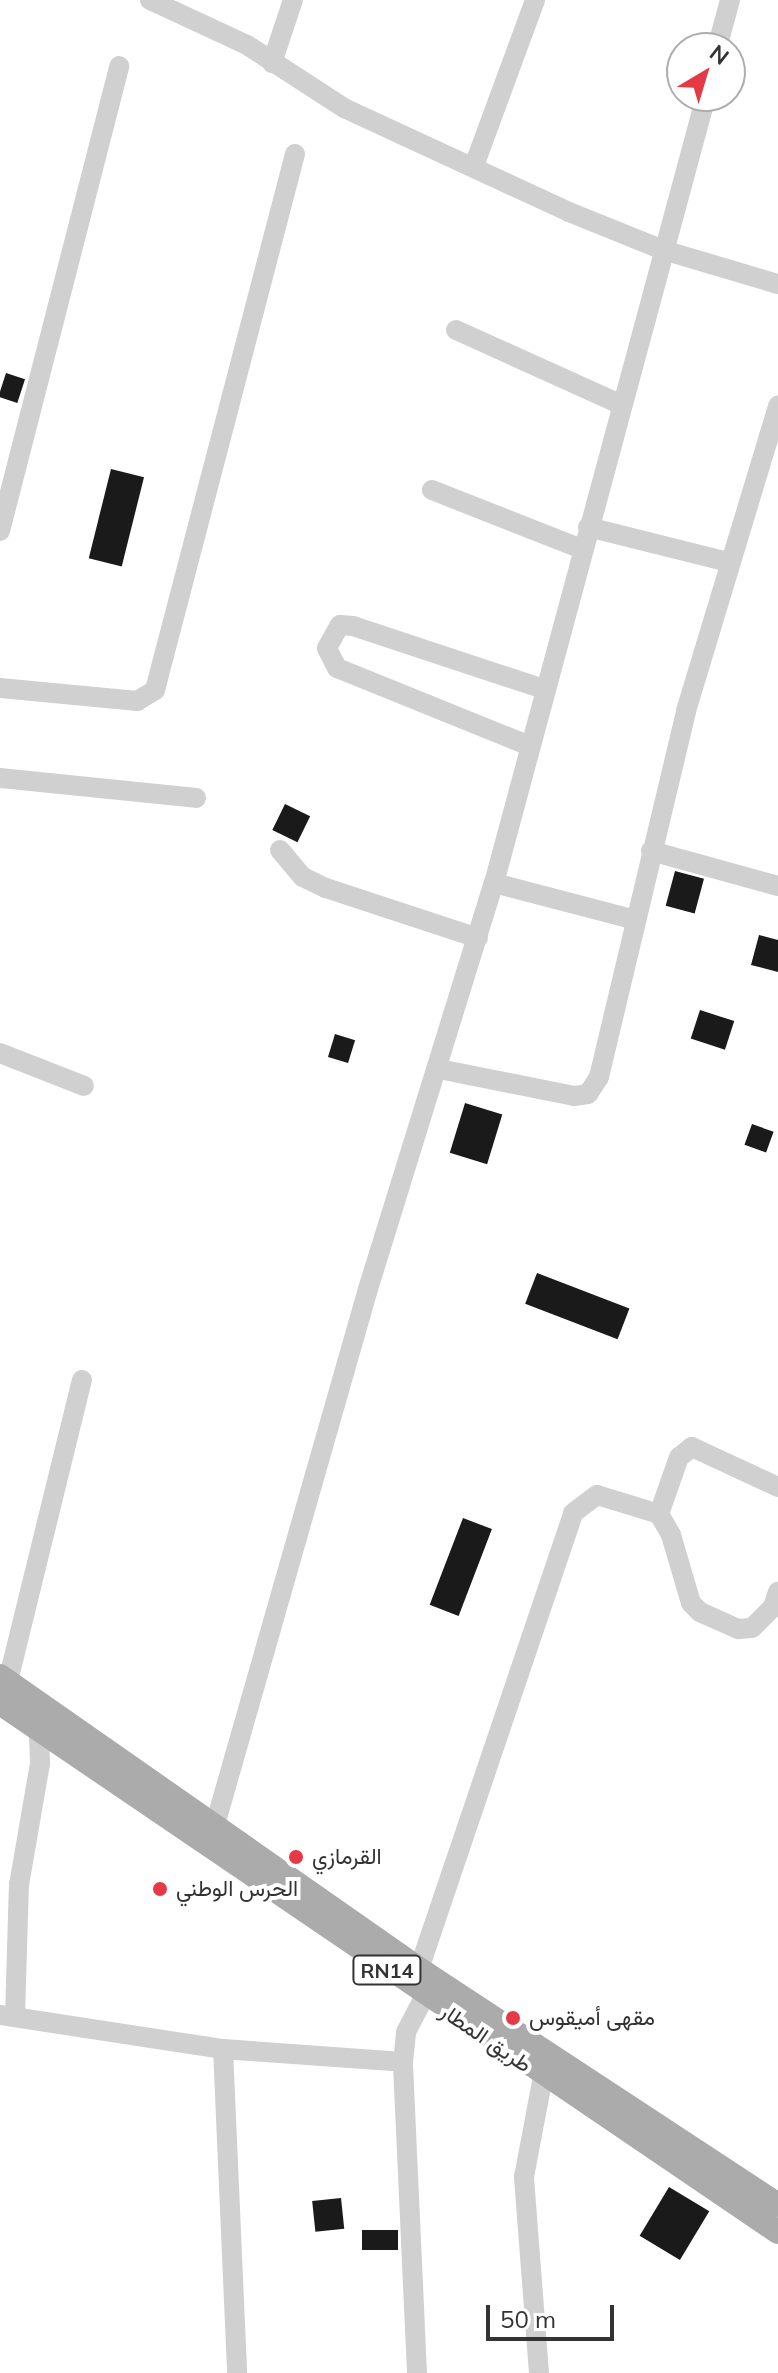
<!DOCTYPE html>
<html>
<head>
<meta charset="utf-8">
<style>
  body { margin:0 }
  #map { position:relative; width:778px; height:2373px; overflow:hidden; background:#fff; font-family:Mulish,Vazirmatn,sans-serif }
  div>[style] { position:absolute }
  .building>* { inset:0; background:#1a1a1a; transform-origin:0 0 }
  .minor>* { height:20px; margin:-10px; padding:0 10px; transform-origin:10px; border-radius:10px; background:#d0d0d0 }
  .major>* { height:24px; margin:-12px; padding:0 12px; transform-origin:12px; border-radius:12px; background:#ababab }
  .dots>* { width:22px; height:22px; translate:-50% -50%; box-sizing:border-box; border:4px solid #fff; border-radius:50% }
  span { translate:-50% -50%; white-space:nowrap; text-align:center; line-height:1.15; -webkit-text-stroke:8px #fff; paint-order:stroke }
  .shield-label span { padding:2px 6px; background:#fff; border:2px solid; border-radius:6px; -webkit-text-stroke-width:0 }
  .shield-label { font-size:20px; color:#333; font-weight:700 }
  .poi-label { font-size:22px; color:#333 }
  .left { translate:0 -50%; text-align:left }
  .street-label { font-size:22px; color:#333 }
  .north { position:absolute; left:666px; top:32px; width:80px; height:80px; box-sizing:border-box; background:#fff; border:2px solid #adadad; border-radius:50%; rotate:38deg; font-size:22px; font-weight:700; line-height:32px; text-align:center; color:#333 }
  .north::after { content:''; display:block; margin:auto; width:28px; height:36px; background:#e63946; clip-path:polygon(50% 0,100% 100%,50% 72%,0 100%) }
  .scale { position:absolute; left:486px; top:2305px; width:128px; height:36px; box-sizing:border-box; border:4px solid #333; border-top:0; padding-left:10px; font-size:24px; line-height:28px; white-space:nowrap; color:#333; -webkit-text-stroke:6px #fff; paint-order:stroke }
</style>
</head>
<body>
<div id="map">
  <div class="building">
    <div style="left:6px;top:373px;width:20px;height:25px;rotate:18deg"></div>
    <div style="left:111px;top:469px;width:34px;height:92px;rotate:14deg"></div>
    <div style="left:285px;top:804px;width:28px;height:29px;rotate:26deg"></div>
    <div style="left:675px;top:871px;width:30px;height:36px;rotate:15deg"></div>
    <div style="clip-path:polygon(759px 935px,778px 940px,778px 972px,751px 965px)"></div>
    <div style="left:700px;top:1010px;width:36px;height:30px;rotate:18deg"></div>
    <div style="left:335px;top:1034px;width:21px;height:24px;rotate:17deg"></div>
    <div style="left:465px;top:1103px;width:39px;height:52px;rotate:17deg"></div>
    <div style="left:752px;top:1124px;width:23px;height:22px;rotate:20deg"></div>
    <div style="left:537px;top:1273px;width:99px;height:33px;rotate:21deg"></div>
    <div style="left:463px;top:1518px;width:31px;height:93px;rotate:21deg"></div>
    <div style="left:669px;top:2187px;width:47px;height:57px;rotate:31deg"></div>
    <div style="left:341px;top:2198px;width:31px;height:29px;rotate:84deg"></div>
    <div style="left:362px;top:2230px;width:36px;height:20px"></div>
  </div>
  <div class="minor">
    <div style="left:150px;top:0;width:107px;rotate:24.9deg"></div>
    <div style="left:247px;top:45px;width:116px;rotate:33deg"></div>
    <div style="left:344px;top:108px;width:248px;rotate:24.8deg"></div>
    <div style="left:569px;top:212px;width:101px;rotate:22deg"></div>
    <div style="left:663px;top:250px;width:120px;rotate:16.5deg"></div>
    <div style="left:717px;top:48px;width:50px;rotate:-74.8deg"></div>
    <div style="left:272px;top:63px;width:66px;rotate:-71.6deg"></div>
    <div style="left:474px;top:166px;width:177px;rotate:-69.8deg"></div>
    <div style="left:456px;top:330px;width:180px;rotate:24.3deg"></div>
    <div style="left:432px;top:490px;width:161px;rotate:21.5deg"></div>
    <div style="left:588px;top:527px;width:144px;rotate:14deg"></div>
    <div style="left:0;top:531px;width:480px;rotate:-75.6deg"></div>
    <div style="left:0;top:688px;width:138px;rotate:5.4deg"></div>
    <div style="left:137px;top:701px;width:21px;rotate:-31deg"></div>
    <div style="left:155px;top:690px;width:554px;rotate:-75.36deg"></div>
    <div style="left:530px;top:746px;width:208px;rotate:-158deg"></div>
    <div style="left:337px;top:668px;width:22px;rotate:-117deg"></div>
    <div style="left:327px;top:648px;width:26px;rotate:-61deg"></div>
    <div style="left:340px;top:625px;width:13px;rotate:4deg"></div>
    <div style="left:353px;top:626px;width:201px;rotate:18.3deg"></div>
    <div style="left:0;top:778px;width:197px;rotate:5.8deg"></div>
    <div style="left:280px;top:850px;width:35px;rotate:50deg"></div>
    <div style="left:303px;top:877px;width:25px;rotate:26deg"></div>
    <div style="left:326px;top:888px;width:160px;rotate:18.2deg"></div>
    <div style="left:651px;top:851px;width:132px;rotate:15.4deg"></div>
    <div style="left:494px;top:883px;width:147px;rotate:14.6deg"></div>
    <div style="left:0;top:1053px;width:90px;rotate:21.4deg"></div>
    <div style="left:439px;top:1069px;width:138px;rotate:11.3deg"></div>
    <div style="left:574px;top:1096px;width:14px;rotate:-8deg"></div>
    <div style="left:588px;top:1094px;width:20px;rotate:-57deg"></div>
    <div style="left:599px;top:1077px;width:376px;rotate:-76.6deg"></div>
    <div style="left:686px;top:711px;width:319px;rotate:-73.2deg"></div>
    <div style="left:778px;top:1487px;width:95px;rotate:-155.1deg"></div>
    <div style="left:692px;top:1447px;width:16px;rotate:142deg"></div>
    <div style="left:679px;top:1457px;width:60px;rotate:109.3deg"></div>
    <div style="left:659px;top:1514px;width:24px;rotate:60deg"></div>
    <div style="left:671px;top:1535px;width:71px;rotate:73.6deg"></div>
    <div style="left:691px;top:1603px;width:13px;rotate:45deg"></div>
    <div style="left:700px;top:1612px;width:42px;rotate:24.1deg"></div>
    <div style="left:738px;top:1629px;width:14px;rotate:-4deg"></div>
    <div style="left:752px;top:1628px;width:30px;rotate:-45deg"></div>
    <div style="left:773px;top:1607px;width:16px;rotate:-72deg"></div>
    <div style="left:8px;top:1681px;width:310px;rotate:-76.2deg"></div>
    <div style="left:215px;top:1825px;width:557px;rotate:-74.07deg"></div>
    <div style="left:368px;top:1289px;width:425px;rotate:-72.8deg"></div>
    <div style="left:494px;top:883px;width:815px;rotate:-74.92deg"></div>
    <div style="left:419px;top:1969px;width:481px;rotate:-71.3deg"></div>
    <div style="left:573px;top:1513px;width:30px;rotate:-37deg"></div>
    <div style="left:597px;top:1495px;width:65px;rotate:17deg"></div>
    <div style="left:0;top:2015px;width:226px;rotate:8.7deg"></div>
    <div style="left:223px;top:2049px;width:180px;rotate:4.1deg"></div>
    <div style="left:15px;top:2017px;width:132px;rotate:-88.3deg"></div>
    <div style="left:19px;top:1885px;width:124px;rotate:-80.2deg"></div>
    <div style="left:40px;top:1763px;width:33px;rotate:-92deg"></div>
    <div style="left:223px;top:2049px;width:324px;rotate:87.5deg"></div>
    <div style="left:417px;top:2373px;width:311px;rotate:-92.6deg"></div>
    <div style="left:403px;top:2062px;width:30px;rotate:-84deg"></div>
    <div style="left:406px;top:2032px;width:56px;rotate:-62.5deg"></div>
    <div style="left:539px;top:2373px;width:197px;rotate:-94.4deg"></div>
    <div style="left:524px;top:2177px;width:103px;rotate:-79.3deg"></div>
  </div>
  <div class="major">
    <div style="left:0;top:1676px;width:511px;rotate:34.96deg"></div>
    <div style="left:419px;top:1969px;width:430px;rotate:33.3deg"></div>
    <div style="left:0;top:1703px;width:941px;rotate:34.21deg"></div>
  </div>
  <div class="dots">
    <div style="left:296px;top:1857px;background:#e63946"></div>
    <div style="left:160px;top:1889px;background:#e63946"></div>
    <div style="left:513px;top:2018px;background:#e63946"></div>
  </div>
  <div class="shield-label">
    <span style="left:387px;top:1970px">RN14</span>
  </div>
  <div class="poi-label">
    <span class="left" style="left:312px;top:1857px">القرمازي</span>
    <span class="left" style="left:176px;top:1889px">الحرس الوطني</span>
    <span class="left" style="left:529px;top:2018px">مقهى أميقوس</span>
  </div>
  <div class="street-label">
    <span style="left:486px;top:2038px;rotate:34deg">طريق المطار</span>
  </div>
  <div class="north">N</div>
  <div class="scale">50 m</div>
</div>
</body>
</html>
